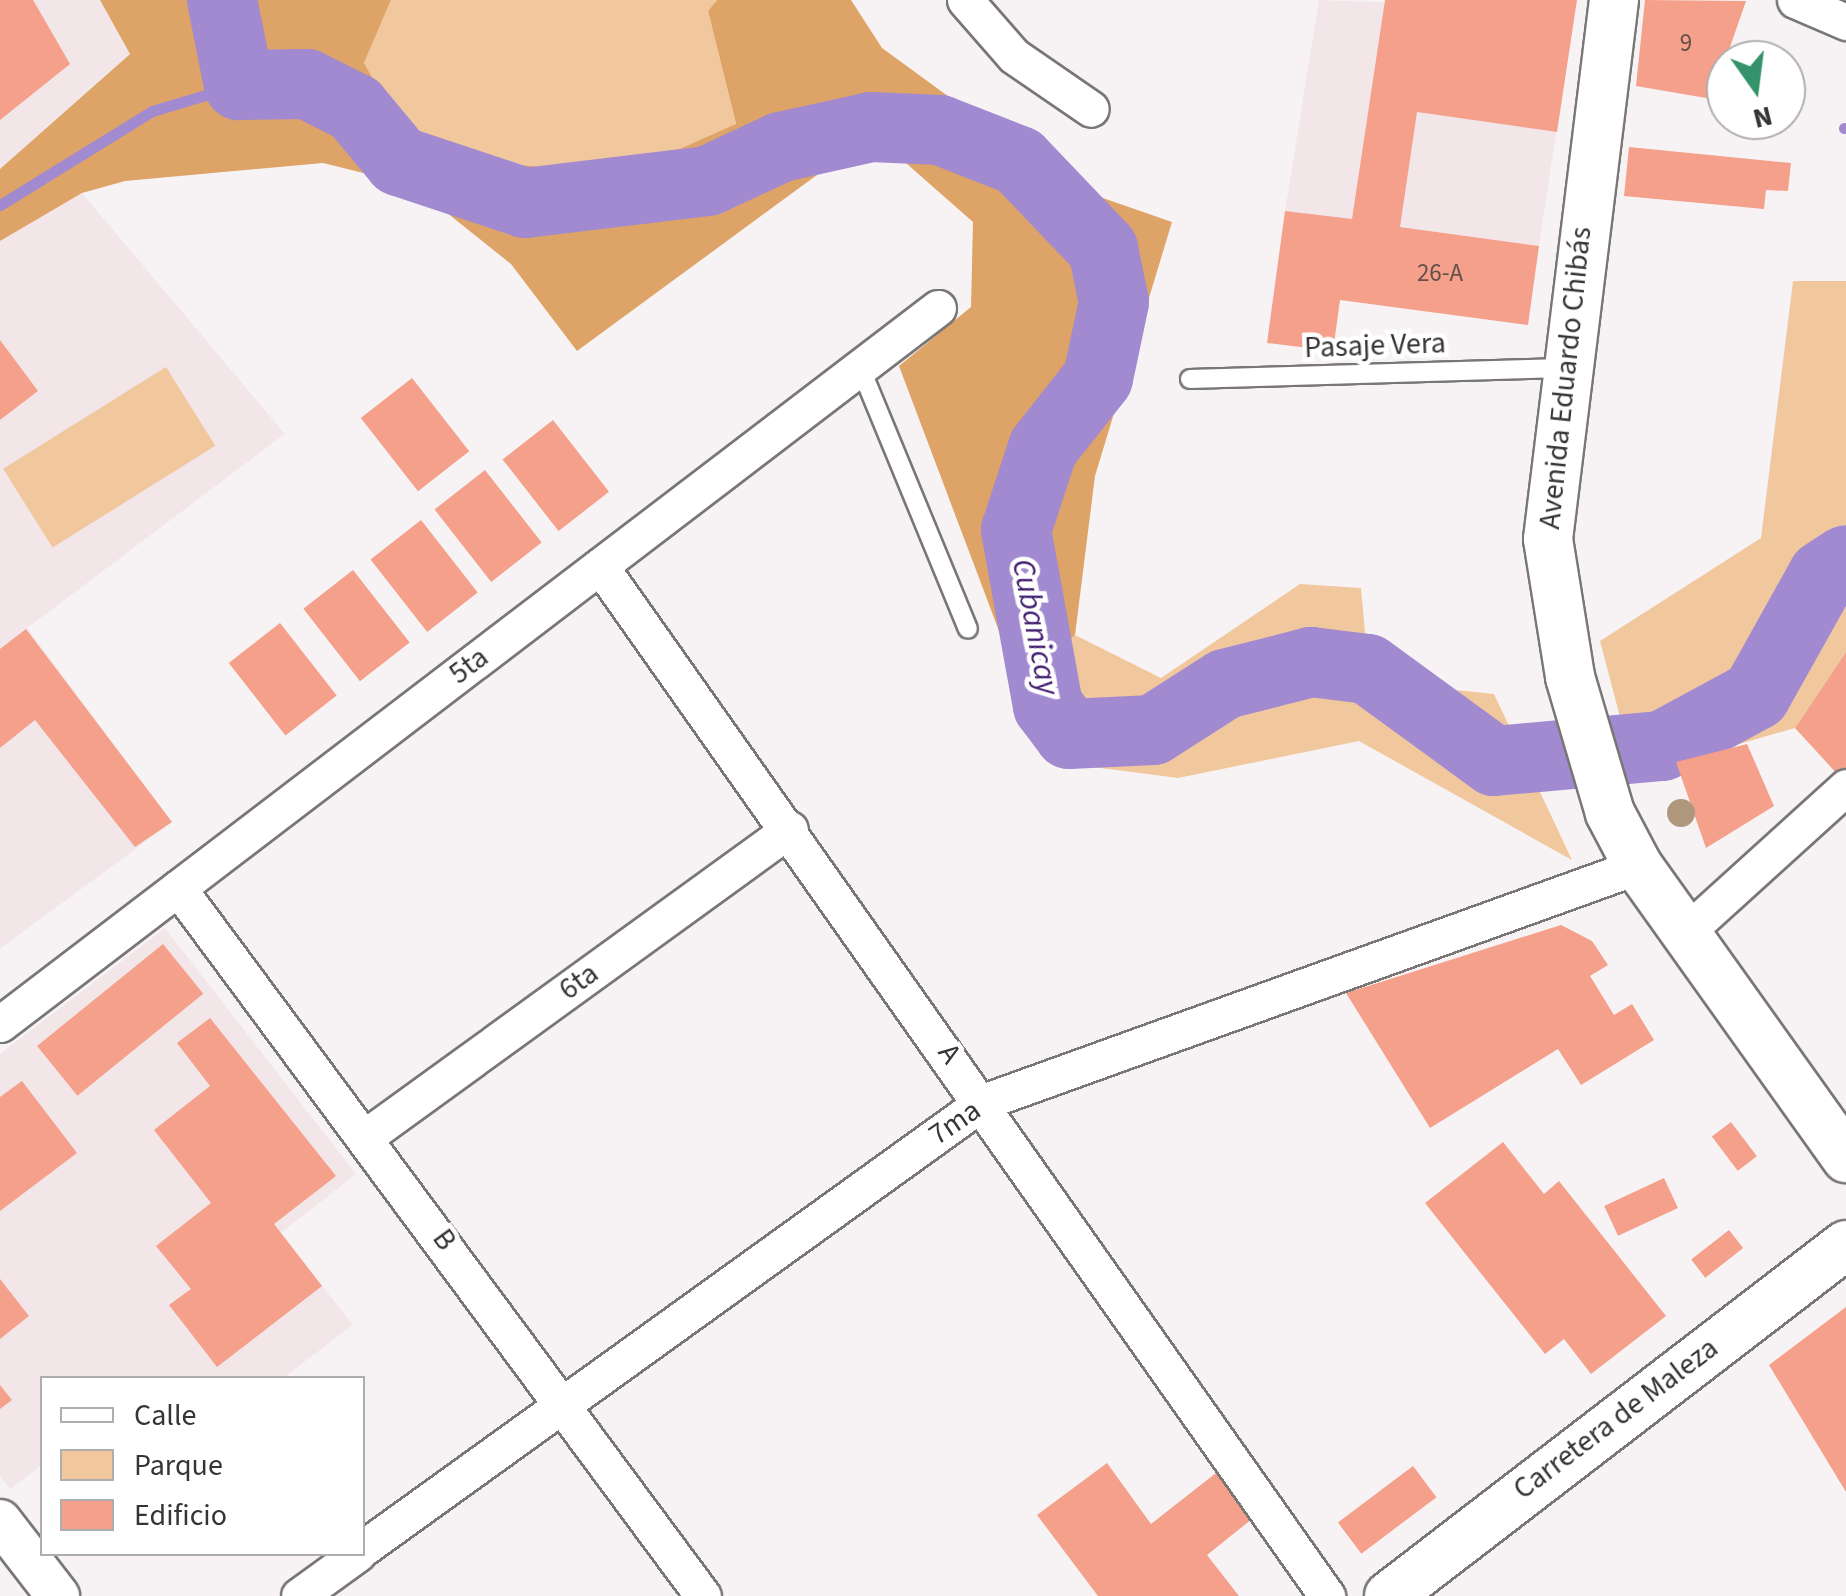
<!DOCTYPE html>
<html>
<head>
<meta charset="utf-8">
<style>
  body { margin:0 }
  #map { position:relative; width:1846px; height:1596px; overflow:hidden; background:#f7f3f4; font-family:"Source Sans 3",sans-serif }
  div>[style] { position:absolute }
  .built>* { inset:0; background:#f3e6e9 }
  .green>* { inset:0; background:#f1c79e; transform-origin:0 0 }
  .forest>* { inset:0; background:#dea366 }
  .stream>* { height:11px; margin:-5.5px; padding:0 5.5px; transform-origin:5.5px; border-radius:5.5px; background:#a18ad0 }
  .river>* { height:70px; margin:-35px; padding:0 35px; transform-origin:35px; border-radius:35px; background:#a18ad0 }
  .building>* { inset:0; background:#f4a08b; transform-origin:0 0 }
  .roads { filter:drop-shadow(2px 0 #797676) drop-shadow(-2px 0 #797676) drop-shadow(0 2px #797676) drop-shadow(0 -2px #797676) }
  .service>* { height:18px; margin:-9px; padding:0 9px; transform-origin:9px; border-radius:9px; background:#fff }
  .minor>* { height:35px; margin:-17.5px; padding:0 17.5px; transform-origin:17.5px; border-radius:17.5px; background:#fff }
  .tertiary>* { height:42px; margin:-21px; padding:0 21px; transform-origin:21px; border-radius:21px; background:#fff }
  .secondary>* { height:48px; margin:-24px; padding:0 24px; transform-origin:24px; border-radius:24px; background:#fff }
  .trees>* { width:28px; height:28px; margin:-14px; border-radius:50%; background:#af977e }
  span { translate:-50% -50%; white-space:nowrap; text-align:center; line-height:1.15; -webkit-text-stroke:9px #fff; paint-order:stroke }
  .number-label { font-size:25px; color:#664f4a }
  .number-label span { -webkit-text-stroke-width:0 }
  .street-label { font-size:30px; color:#363435 }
  .water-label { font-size:32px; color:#411c6f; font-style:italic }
  .legend { position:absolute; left:40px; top:1376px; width:325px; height:180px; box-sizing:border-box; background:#fff; border:2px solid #afaeae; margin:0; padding:12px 18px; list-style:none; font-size:30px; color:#363435 }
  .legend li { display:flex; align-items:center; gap:20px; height:50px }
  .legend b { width:50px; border:2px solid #afaeae }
  .north { position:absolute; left:1706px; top:40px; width:100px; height:100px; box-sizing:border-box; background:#fff; border:2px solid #afaeae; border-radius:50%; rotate:166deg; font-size:28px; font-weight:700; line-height:40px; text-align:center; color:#363435 }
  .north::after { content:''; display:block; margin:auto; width:35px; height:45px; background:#35936b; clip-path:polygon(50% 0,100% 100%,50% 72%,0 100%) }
</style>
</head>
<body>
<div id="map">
  <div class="built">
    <div style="clip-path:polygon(0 0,100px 0,130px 53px,0 169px)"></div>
    <div style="clip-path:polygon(1319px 0,1575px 9px,1539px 246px,1285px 211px)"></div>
    <div style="clip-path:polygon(82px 193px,285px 434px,27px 628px,172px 822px,0 949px,0 241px)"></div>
    <div style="clip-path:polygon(165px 928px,356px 1174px,281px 1233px,353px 1325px,283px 1378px,42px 1378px,42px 1465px,10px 1489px,0 1476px,0 1054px)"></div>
  </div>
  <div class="green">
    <div style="clip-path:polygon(391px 0,717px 0,708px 11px,736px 125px,621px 175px,416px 154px,364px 63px)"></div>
    <div style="clip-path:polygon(1793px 281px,1846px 281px,1846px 652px,1795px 728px,1635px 774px,1600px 641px,1761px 538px)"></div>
    <div style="left:166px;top:367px;width:93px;height:192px;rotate:58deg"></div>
    <div style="clip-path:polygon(1300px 584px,1361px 588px,1366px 644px,1416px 686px,1494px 694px,1572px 860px,1359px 741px,1178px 778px,1093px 767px,1043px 740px,1019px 684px,1075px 635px,1161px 678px)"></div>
  </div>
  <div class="forest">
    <div style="clip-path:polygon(100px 0,391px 0,364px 63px,416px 154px,621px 175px,736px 124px,708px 11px,717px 0,851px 0,882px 48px,1074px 188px,1172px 222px,1095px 476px,1075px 635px,1019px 684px,899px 366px,971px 307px,973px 222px,898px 156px,836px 161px,577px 351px,511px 264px,412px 185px,323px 163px,125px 181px,82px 193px,0 241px,0 169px,130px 54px)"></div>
  </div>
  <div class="stream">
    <div style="left:1844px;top:128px;width:2px"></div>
    <div style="left:0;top:205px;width:179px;rotate:-31.7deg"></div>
    <div style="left:152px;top:111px;width:91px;rotate:-16.6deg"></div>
  </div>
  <div class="river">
    <div style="left:222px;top:0;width:87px;rotate:78.7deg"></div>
    <div style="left:239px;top:85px;width:68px;rotate:-0.8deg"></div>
    <div style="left:307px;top:84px;width:54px;rotate:26.6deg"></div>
    <div style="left:355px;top:108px;width:69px;rotate:50.3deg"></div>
    <div style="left:399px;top:161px;width:133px;rotate:18.4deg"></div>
    <div style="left:525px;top:203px;width:184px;rotate:-6.9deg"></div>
    <div style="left:708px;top:181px;width:81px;rotate:-25deg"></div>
    <div style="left:781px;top:147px;width:92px;rotate:-12.5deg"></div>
    <div style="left:871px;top:127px;width:69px;rotate:2.5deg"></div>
    <div style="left:940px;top:130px;width:85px;rotate:21.4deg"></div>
    <div style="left:1019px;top:161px;width:122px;rotate:46.3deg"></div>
    <div style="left:1103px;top:249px;width:54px;rotate:78.3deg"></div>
    <div style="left:1114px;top:302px;width:78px;rotate:101.9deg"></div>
    <div style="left:1098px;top:378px;width:89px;rotate:128.2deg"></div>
    <div style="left:1043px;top:448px;width:86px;rotate:108.2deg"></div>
    <div style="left:1016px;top:530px;width:179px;rotate:79.7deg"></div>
    <div style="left:1048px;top:706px;width:35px;rotate:53deg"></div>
    <div style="left:1069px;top:734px;width:84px;rotate:-2.7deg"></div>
    <div style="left:1153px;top:730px;width:85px;rotate:-32.6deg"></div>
    <div style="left:1225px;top:684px;width:89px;rotate:-14.3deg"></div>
    <div style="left:1311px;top:662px;width:57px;rotate:7deg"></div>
    <div style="left:1368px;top:669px;width:156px;rotate:36.1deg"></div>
    <div style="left:1494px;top:761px;width:169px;rotate:-5.1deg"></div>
    <div style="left:1662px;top:746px;width:107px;rotate:-28.5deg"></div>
    <div style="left:1756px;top:695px;width:137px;rotate:-60.8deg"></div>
    <div style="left:1823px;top:575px;width:27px;rotate:-33deg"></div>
  </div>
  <div class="building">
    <div style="clip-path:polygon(0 0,33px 0,70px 64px,0 120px)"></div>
    <div style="clip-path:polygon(1385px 0,1577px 0,1557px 132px,1417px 112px,1400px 227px,1539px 246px,1528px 325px,1340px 300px,1333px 351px,1267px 343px,1285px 211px,1352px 219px)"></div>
    <div style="clip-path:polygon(1645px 0,1746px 1px,1712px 99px,1636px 86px)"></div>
    <div style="clip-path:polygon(1629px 147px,1791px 163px,1788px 191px,1766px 190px,1764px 209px,1624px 196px)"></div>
    <div style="clip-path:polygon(0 340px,38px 391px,0 420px)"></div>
    <div style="left:412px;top:378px;width:93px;height:65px;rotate:52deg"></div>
    <div style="left:553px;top:420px;width:91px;height:64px;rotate:52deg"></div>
    <div style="left:485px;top:470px;width:92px;height:64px;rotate:52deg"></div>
    <div style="left:421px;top:520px;width:92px;height:64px;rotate:52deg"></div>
    <div style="left:353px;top:570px;width:92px;height:63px;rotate:52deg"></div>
    <div style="left:280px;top:623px;width:92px;height:65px;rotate:52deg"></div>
    <div style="clip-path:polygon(26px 629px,172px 822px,135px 847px,35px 720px,0 748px,0 649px)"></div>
    <div style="clip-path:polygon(1846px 652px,1846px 770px,1839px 776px,1795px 728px)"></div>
    <div style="clip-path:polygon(1747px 744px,1774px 806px,1706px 848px,1676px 762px)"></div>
    <div style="clip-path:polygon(1561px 925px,1592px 941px,1608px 965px,1590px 976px,1614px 1015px,1632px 1004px,1654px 1040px,1581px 1085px,1558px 1049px,1430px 1128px,1346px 993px)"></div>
    <div style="left:163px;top:944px;width:64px;height:162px;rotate:51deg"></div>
    <div style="clip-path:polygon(210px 1018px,336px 1176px,274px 1224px,322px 1286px,217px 1367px,169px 1305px,191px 1289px,156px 1246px,211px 1203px,154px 1130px,210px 1086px,177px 1043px)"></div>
    <div style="clip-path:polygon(22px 1081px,77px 1153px,0 1211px,0 1097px)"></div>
    <div style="left:1731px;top:1122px;width:43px;height:24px;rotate:53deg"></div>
    <div style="clip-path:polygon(1503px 1142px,1544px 1194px,1559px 1181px,1666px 1316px,1591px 1374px,1564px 1339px,1545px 1354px,1425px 1203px)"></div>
    <div style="left:1664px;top:1178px;width:33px;height:66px;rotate:65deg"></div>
    <div style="left:1729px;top:1230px;width:23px;height:48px;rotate:52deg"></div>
    <div style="clip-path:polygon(0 1279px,29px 1316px,0 1339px)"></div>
    <div style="clip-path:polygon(1846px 1307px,1846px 1492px,1769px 1365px)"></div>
    <div style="clip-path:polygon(0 1385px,12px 1400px,0 1409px)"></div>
    <div style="clip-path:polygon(1107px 1463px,1151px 1524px,1216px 1473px,1252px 1519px,1207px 1555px,1239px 1596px,1098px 1596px,1037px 1515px)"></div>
    <div style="left:1413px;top:1466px;width:39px;height:94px;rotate:53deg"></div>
  </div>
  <div class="roads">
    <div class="service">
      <div style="left:860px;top:367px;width:283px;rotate:67.6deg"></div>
      <div style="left:1190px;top:379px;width:372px;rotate:-1.7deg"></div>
    </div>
    <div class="minor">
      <div style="left:965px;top:0;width:74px;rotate:48.8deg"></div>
      <div style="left:1014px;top:56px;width:93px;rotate:34.5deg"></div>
      <div style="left:1795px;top:0;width:56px;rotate:23.3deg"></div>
      <div style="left:600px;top:566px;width:1261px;rotate:54.78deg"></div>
      <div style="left:178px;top:888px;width:881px;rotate:53.44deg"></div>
      <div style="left:1683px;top:935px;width:220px;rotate:-42.2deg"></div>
      <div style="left:0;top:1024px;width:1180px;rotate:-37.36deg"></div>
      <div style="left:368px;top:1135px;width:521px;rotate:-35.95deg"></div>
      <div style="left:362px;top:1549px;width:765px;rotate:-35.75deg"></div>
      <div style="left:983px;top:1102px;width:696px;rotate:-19.81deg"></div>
      <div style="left:299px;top:1596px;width:72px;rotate:-35.9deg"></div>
    </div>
    <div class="tertiary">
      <div style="left:0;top:1521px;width:95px;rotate:52.3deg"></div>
    </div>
    <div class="secondary">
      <div style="left:1614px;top:0;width:543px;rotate:96.98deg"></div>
      <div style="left:1548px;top:539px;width:140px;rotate:80.9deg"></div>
      <div style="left:1570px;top:677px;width:142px;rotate:73.6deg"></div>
      <div style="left:1610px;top:813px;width:60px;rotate:62.2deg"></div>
      <div style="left:1638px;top:866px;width:359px;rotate:54.5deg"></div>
      <div style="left:1389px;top:1596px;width:576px;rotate:-37.53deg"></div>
    </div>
  </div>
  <div class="trees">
    <div style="left:1681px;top:813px"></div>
  </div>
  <div class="number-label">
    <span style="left:1686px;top:43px">9</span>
    <span style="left:1440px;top:273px">26-A</span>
  </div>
  <div class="street-label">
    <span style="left:1375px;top:346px;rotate:-2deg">Pasaje Vera</span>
    <span style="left:1566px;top:378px;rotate:-84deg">Avenida Eduardo Chibás</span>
    <span style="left:469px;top:666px;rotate:-37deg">5ta</span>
    <span style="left:579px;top:982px;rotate:-36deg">6ta</span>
    <span style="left:949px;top:1054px;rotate:55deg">A</span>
    <span style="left:955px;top:1123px;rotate:-34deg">7ma</span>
    <span style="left:444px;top:1240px;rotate:54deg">B</span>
    <span style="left:1616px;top:1419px;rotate:-37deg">Carretera de Maleza</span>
  </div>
  <div class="water-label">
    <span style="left:1035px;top:627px;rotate:79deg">Cubanicay</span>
  </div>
  <ul class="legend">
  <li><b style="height:12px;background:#fff"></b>Calle</li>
  <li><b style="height:28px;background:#f1c79e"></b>Parque</li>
  <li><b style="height:28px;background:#f4a08b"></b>Edificio</li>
  </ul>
  <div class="north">N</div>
</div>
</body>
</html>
